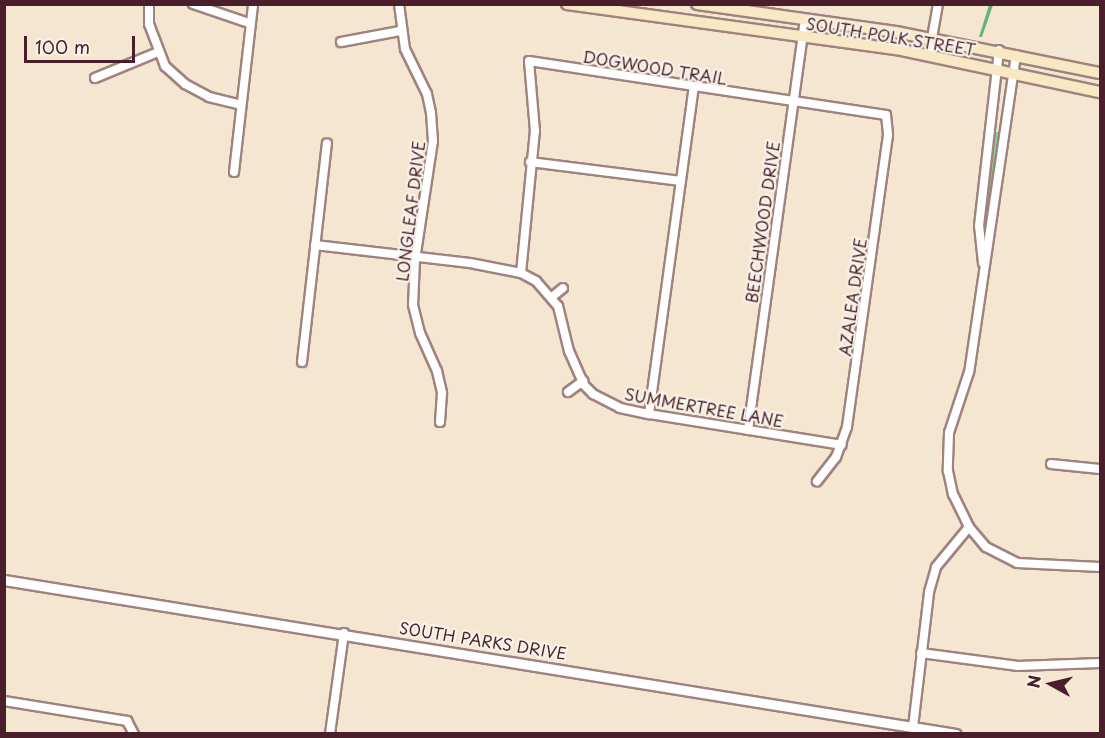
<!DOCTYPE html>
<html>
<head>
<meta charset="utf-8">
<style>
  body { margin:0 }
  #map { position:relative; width:1105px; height:738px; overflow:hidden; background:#f5e6d1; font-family:"Playpen Sans",sans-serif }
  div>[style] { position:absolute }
  .green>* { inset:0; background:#7fd091 }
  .forest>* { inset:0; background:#67b27b }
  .roads { filter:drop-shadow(2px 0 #a0827e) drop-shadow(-2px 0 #a0827e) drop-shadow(0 2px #a0827e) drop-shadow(0 -2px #a0827e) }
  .minor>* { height:8px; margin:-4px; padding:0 4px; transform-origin:4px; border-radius:4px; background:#fff }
  .tertiary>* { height:9px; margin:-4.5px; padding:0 4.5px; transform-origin:4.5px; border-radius:4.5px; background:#fff }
  .secondary>* { height:10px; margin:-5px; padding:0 5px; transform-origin:5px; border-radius:5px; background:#f8e8c3 }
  span { translate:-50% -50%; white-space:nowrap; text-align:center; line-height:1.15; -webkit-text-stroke:4.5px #f7f3e8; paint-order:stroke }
  .street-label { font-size:16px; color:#4a1f2b }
  .frame { position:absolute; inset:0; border:6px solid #4a1f2b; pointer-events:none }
  .north { position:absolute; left:1021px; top:654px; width:60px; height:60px; -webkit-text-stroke:4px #f7f3e8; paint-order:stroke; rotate:278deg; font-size:16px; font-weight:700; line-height:24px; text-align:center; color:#4a1f2b }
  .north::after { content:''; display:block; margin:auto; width:21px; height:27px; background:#4a1f2b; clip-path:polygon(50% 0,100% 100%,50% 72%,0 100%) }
  .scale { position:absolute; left:24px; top:36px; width:111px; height:27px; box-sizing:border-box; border:3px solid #4a1f2b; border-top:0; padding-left:8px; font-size:18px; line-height:21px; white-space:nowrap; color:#4a1f2b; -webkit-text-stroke:4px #f7f3e8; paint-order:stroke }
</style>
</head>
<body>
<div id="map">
  <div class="green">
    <div style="clip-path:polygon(993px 132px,1002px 132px,987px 229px,984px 201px)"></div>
  </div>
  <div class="forest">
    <div style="clip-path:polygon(989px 5px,993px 5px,982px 37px,979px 37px)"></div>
  </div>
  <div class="roads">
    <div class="minor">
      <div style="left:149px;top:4px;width:20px;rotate:90deg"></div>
      <div style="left:149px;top:24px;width:45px;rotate:69.1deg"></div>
      <div style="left:165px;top:66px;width:27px;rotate:42deg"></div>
      <div style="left:185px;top:84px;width:27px;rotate:28deg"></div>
      <div style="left:209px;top:97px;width:32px;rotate:14deg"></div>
      <div style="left:193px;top:4px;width:59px;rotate:18.7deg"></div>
      <div style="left:399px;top:4px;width:45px;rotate:82.4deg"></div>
      <div style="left:405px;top:49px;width:50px;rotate:63.9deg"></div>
      <div style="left:427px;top:94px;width:19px;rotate:78deg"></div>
      <div style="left:431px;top:113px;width:28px;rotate:86deg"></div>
      <div style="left:433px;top:141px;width:120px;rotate:98.6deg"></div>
      <div style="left:415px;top:260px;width:45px;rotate:92.5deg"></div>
      <div style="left:413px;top:305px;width:29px;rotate:76deg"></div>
      <div style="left:420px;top:333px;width:42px;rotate:65.9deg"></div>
      <div style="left:437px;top:371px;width:23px;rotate:77deg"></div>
      <div style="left:442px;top:393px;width:29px;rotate:94deg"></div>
      <div style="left:341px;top:42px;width:60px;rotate:-10.6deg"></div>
      <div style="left:929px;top:55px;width:52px;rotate:-80deg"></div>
      <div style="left:1016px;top:55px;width:320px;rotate:98.4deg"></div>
      <div style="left:969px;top:372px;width:64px;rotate:108.2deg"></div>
      <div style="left:949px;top:433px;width:38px;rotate:92deg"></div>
      <div style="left:948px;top:471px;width:24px;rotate:78deg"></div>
      <div style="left:953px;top:494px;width:37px;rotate:64deg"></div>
      <div style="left:969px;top:527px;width:26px;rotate:50deg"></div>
      <div style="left:986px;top:547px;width:35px;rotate:27deg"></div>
      <div style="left:1017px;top:563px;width:83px;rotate:2.8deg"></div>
      <div style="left:95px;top:78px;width:68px;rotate:-22.4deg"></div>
      <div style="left:530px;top:162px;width:152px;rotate:7.2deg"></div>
      <div style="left:234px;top:172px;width:169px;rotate:-83.5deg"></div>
      <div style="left:315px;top:245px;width:156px;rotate:6.6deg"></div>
      <div style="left:470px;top:263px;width:52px;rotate:11.1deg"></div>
      <div style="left:521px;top:273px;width:17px;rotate:28deg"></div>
      <div style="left:536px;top:281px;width:33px;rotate:49deg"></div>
      <div style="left:558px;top:306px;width:46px;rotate:76.3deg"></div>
      <div style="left:569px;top:351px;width:37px;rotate:66deg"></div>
      <div style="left:584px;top:385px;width:13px;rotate:45deg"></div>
      <div style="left:593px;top:394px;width:30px;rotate:27deg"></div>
      <div style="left:620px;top:408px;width:30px;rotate:12deg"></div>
      <div style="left:649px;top:414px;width:195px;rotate:9.1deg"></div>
      <div style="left:983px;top:263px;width:37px;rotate:-96deg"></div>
      <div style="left:979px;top:226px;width:177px;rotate:-83.5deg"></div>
      <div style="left:521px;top:273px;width:143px;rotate:-84.4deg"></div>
      <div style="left:535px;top:131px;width:70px;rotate:-94.9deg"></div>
      <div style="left:529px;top:61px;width:361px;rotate:8.6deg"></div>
      <div style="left:886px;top:115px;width:20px;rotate:84deg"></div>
      <div style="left:888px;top:135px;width:295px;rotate:98deg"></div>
      <div style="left:847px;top:427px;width:32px;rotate:110deg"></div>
      <div style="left:836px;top:457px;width:31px;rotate:128deg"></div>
      <div style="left:552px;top:297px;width:14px;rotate:-39deg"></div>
      <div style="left:302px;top:362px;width:220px;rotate:-83.5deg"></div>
      <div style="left:568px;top:392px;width:19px;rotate:-36deg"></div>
      <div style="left:649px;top:414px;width:330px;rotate:-82.2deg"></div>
      <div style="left:748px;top:430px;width:415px;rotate:-82.1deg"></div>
      <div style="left:1051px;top:464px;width:49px;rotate:5.8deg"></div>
      <div style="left:921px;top:653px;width:98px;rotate:7.6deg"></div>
      <div style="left:1018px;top:666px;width:82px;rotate:-2.1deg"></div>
      <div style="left:4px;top:701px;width:125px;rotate:9.2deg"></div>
      <div style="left:127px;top:721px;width:15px;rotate:62deg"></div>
      <div style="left:913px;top:727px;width:136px;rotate:-83.2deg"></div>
      <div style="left:929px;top:592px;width:26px;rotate:-74deg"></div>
      <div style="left:936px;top:567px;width:52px;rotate:-50.5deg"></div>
      <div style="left:330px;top:734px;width:102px;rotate:-82.1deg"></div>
    </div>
    <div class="tertiary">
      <div style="left:4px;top:580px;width:964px;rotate:9.19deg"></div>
    </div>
    <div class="secondary">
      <div style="left:567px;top:4px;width:333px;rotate:7.8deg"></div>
      <div style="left:897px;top:49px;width:208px;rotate:12deg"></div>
      <div style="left:697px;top:4px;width:201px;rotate:8deg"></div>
      <div style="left:896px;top:32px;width:208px;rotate:11.4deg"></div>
    </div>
  </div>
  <div class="street-label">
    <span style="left:891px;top:36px;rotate:9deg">SOUTH POLK STREET</span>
    <span style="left:655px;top:67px;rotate:9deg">DOGWOOD TRAIL</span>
    <span style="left:410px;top:211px;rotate:-83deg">LONGLEAF DRIVE</span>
    <span style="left:762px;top:222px;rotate:-82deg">BEECHWOOD DRIVE</span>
    <span style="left:852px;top:297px;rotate:-82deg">AZALEA DRIVE</span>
    <span style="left:704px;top:407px;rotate:10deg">SUMMERTREE LANE</span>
    <span style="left:483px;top:640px;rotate:9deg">SOUTH PARKS DRIVE</span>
  </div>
  <div class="frame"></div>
  <div class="north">N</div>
  <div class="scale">100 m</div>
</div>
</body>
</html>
